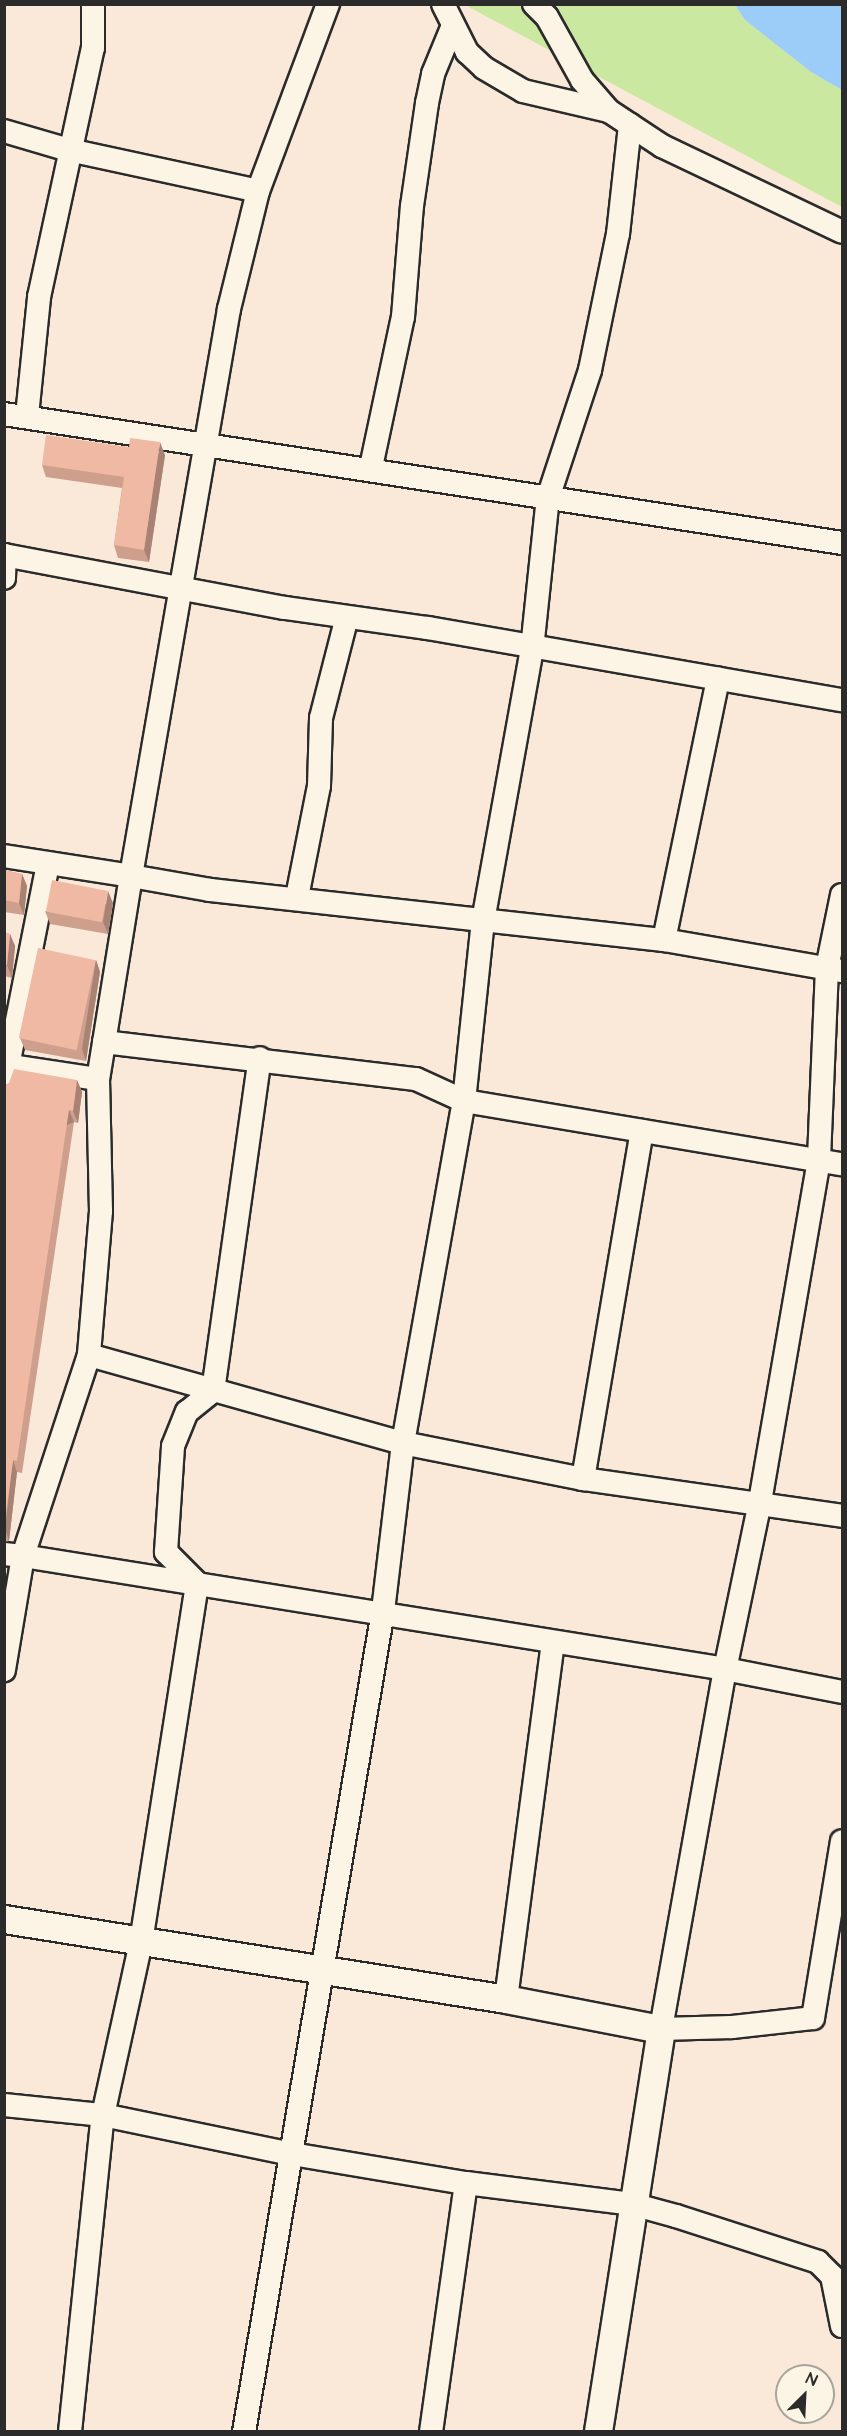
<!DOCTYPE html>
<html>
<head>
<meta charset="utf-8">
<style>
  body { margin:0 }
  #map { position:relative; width:847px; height:2436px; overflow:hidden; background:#fae9d8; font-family:"Architects Daughter",sans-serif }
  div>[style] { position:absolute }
  .green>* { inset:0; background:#cae8a0 }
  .water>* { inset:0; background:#9cccf8 }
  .roads { filter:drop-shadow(2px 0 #2b2b2b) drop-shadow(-2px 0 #2b2b2b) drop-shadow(0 2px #2b2b2b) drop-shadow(0 -2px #2b2b2b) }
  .minor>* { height:22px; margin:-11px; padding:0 11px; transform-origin:11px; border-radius:11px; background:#fcf5e5 }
  .tertiary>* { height:27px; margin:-13.5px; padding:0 13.5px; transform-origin:13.5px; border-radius:13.5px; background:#fcf5e5 }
  .wall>* { inset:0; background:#ce9f8d }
  .shaded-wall>* { inset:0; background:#a88273; transform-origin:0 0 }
  .building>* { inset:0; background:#f0b9a4; transform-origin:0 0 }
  span { translate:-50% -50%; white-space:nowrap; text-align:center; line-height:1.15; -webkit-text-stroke:6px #fcf5e5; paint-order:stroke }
  .frame { position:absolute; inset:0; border:6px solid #2b2b2b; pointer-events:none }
  .north { position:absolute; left:775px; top:2364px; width:60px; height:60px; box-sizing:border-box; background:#fcf5e5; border:2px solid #a8a49b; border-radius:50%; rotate:24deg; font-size:16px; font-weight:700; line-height:24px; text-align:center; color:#2b2b2b }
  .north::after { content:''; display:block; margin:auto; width:21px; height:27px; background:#2b2b2b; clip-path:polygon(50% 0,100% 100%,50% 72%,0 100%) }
</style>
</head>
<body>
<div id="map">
  <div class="green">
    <div style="clip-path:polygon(465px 5px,735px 5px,745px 20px,811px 72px,842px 90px,842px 207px)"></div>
  </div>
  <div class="water">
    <div style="clip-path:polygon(735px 5px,842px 5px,842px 90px,811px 72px,745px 20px)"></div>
  </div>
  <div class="roads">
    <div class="minor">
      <div style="left:328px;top:4px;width:200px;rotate:110.5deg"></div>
      <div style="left:258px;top:191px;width:122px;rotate:103.8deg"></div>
      <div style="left:229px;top:309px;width:575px;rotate:99.81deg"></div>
      <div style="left:131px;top:876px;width:80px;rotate:10deg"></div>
      <div style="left:210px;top:890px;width:457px;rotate:6.3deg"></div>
      <div style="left:664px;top:940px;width:181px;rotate:9.9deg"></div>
      <div style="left:443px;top:4px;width:54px;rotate:63.4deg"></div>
      <div style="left:467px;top:52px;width:23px;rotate:43deg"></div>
      <div style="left:484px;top:68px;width:45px;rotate:30.5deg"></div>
      <div style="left:523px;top:91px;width:88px;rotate:13.1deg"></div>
      <div style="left:534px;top:4px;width:18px;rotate:45deg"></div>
      <div style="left:547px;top:17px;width:72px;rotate:60.9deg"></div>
      <div style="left:582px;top:80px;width:41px;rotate:48.9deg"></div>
      <div style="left:609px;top:111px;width:64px;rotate:33.4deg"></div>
      <div style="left:662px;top:146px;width:199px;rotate:25.5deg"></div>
      <div style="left:4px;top:131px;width:68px;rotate:16.3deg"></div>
      <div style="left:69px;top:150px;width:193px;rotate:12.2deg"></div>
      <div style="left:4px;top:414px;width:848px;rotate:8.75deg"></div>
      <div style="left:27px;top:416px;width:120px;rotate:-84.2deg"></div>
      <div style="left:39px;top:297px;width:255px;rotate:-77.8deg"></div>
      <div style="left:93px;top:48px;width:44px;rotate:-90deg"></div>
      <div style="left:371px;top:467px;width:153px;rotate:-78deg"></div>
      <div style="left:403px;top:317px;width:111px;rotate:-85.4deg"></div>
      <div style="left:412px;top:206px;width:104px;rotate:-81.7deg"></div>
      <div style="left:427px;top:103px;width:30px;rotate:-78deg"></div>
      <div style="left:433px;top:74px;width:50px;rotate:-67.6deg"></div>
      <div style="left:4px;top:555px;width:286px;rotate:10.7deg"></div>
      <div style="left:285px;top:608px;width:144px;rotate:8deg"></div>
      <div style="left:428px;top:628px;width:420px;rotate:9.9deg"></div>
      <div style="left:4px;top:578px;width:23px;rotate:-88deg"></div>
      <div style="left:4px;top:856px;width:129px;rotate:8.9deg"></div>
      <div style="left:131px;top:876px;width:206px;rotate:99.2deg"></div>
      <div style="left:98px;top:1079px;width:132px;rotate:88.7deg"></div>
      <div style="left:101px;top:1211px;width:144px;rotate:94.8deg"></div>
      <div style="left:89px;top:1355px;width:212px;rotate:108.2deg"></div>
      <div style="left:23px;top:1556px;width:711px;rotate:9.14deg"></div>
      <div style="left:725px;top:1669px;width:366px;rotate:100.1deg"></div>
      <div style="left:661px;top:2029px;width:71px;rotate:-1.6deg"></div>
      <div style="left:732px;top:2027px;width:81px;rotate:-6.3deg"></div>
      <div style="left:813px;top:2018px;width:179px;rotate:-80.7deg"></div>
      <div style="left:842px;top:895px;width:75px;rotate:101.6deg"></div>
      <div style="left:827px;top:968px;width:192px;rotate:92.4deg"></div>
      <div style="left:819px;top:1160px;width:347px;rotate:99.8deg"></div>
      <div style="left:760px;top:1502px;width:171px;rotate:101.8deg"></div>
      <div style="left:725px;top:1669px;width:119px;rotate:11.1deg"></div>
      <div style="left:297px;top:897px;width:113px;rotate:-78.8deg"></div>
      <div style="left:319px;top:786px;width:68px;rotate:-88.3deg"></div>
      <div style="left:321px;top:718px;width:104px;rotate:-75.6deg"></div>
      <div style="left:664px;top:940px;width:267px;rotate:-78.3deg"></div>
      <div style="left:104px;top:1042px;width:314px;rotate:6.8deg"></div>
      <div style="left:416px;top:1079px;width:53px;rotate:24.6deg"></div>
      <div style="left:464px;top:1101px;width:383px;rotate:9.5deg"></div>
      <div style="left:4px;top:1065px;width:95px;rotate:8.5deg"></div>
      <div style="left:4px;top:1086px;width:227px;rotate:-78.8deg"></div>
      <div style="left:89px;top:1355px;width:326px;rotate:15.7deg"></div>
      <div style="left:403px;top:1443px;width:184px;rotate:11.3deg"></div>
      <div style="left:583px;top:1479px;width:262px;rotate:8.1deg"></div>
      <div style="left:583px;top:1479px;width:353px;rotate:-80.4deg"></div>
      <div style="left:4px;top:1554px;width:19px;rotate:6deg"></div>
      <div style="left:23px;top:1556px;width:116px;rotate:99.5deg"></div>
      <div style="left:506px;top:1999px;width:360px;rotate:-82.5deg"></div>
      <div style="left:4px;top:2105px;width:100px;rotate:5.8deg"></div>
      <div style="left:103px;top:2115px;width:193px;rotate:11.7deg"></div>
      <div style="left:292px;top:2154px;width:176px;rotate:9.5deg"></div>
      <div style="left:466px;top:2183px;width:167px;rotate:7.2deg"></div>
      <div style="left:632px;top:2204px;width:46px;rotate:15.3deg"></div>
      <div style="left:676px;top:2216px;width:149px;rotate:17.9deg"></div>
      <div style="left:818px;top:2262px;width:20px;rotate:45deg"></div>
      <div style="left:832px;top:2276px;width:51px;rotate:78.7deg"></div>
      <div style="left:70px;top:2432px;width:319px;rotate:-84.1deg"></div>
      <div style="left:103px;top:2115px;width:177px;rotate:-77.6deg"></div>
      <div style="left:141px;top:1942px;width:363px;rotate:-81.1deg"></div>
      <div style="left:197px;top:1583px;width:44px;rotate:-135deg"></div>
      <div style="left:166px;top:1552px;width:106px;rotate:-86.2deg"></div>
      <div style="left:173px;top:1446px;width:37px;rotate:-68deg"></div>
      <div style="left:187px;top:1412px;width:33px;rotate:-39deg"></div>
      <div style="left:213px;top:1391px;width:336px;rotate:-82deg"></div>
      <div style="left:244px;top:2432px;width:833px;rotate:-80.39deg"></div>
      <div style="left:383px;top:1611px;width:169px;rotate:-83.2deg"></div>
      <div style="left:403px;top:1443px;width:347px;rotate:-79.9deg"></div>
      <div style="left:464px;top:1101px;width:181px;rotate:-84deg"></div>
      <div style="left:483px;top:921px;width:276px;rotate:-79.8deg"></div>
      <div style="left:532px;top:649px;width:152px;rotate:-84deg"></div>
      <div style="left:548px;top:498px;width:135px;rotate:-71.8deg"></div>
      <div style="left:590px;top:370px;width:139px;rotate:-78.4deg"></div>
      <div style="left:618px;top:234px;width:110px;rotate:-83.7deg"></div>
      <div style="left:431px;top:2432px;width:251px;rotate:-82deg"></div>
    </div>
    <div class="tertiary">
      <div style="left:4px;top:1919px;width:508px;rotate:9.05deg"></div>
      <div style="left:506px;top:1999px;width:158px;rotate:11deg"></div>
      <div style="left:661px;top:2029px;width:408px;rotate:98.9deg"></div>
    </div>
  </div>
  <div class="wall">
    <div style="clip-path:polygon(165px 455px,149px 562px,118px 558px,114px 545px,122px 488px,46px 477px,42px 465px)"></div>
    <div style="clip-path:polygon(4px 870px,22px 874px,27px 886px,24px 915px,4px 912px)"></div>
    <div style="clip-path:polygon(113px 903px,108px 934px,50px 924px,45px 911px)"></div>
    <div style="clip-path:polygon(4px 933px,10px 934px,15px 946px,12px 978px,4px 976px)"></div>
    <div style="clip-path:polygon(96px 960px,100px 972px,86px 1061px,25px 1050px,20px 1038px)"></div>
    <div style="clip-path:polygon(77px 1080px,82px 1092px,78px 1123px,74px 1122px,22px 1473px,17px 1472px,9px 1541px,4px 1542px,4px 1085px)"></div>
  </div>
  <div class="shaded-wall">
    <div style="clip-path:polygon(160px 442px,165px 455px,149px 562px,144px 550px)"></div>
    <div style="clip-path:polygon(22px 874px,27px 886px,24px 915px,19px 903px)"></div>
    <div style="clip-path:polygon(108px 891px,113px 903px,108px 934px,103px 922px)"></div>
    <div style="clip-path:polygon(10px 934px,15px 946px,12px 978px,7px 965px)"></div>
    <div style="clip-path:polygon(96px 960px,100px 972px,86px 1061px,82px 1049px)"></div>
    <div style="clip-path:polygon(77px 1080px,82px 1092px,78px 1123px,73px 1111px)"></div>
    <div style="left:69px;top:1110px;width:13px;height:355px;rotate:67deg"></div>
    <div style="clip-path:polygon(13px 1460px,17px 1472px,9px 1541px,5px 1529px)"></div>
  </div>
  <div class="building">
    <div style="clip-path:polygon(46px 435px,129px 447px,130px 438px,160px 442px,144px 550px,114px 545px,124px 477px,42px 465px)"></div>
    <div style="clip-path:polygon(4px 870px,22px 874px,19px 903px,4px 900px)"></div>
    <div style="left:52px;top:880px;width:57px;height:32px;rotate:11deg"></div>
    <div style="clip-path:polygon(4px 933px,10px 934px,7px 965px,4px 965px)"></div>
    <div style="left:38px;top:948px;width:59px;height:92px;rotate:12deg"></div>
    <div style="clip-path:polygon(14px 1069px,77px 1080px,73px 1111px,69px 1110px,17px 1461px,13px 1460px,4px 1529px,4px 1085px,9px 1083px)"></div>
  </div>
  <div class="frame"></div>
  <div class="north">N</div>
</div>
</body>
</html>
